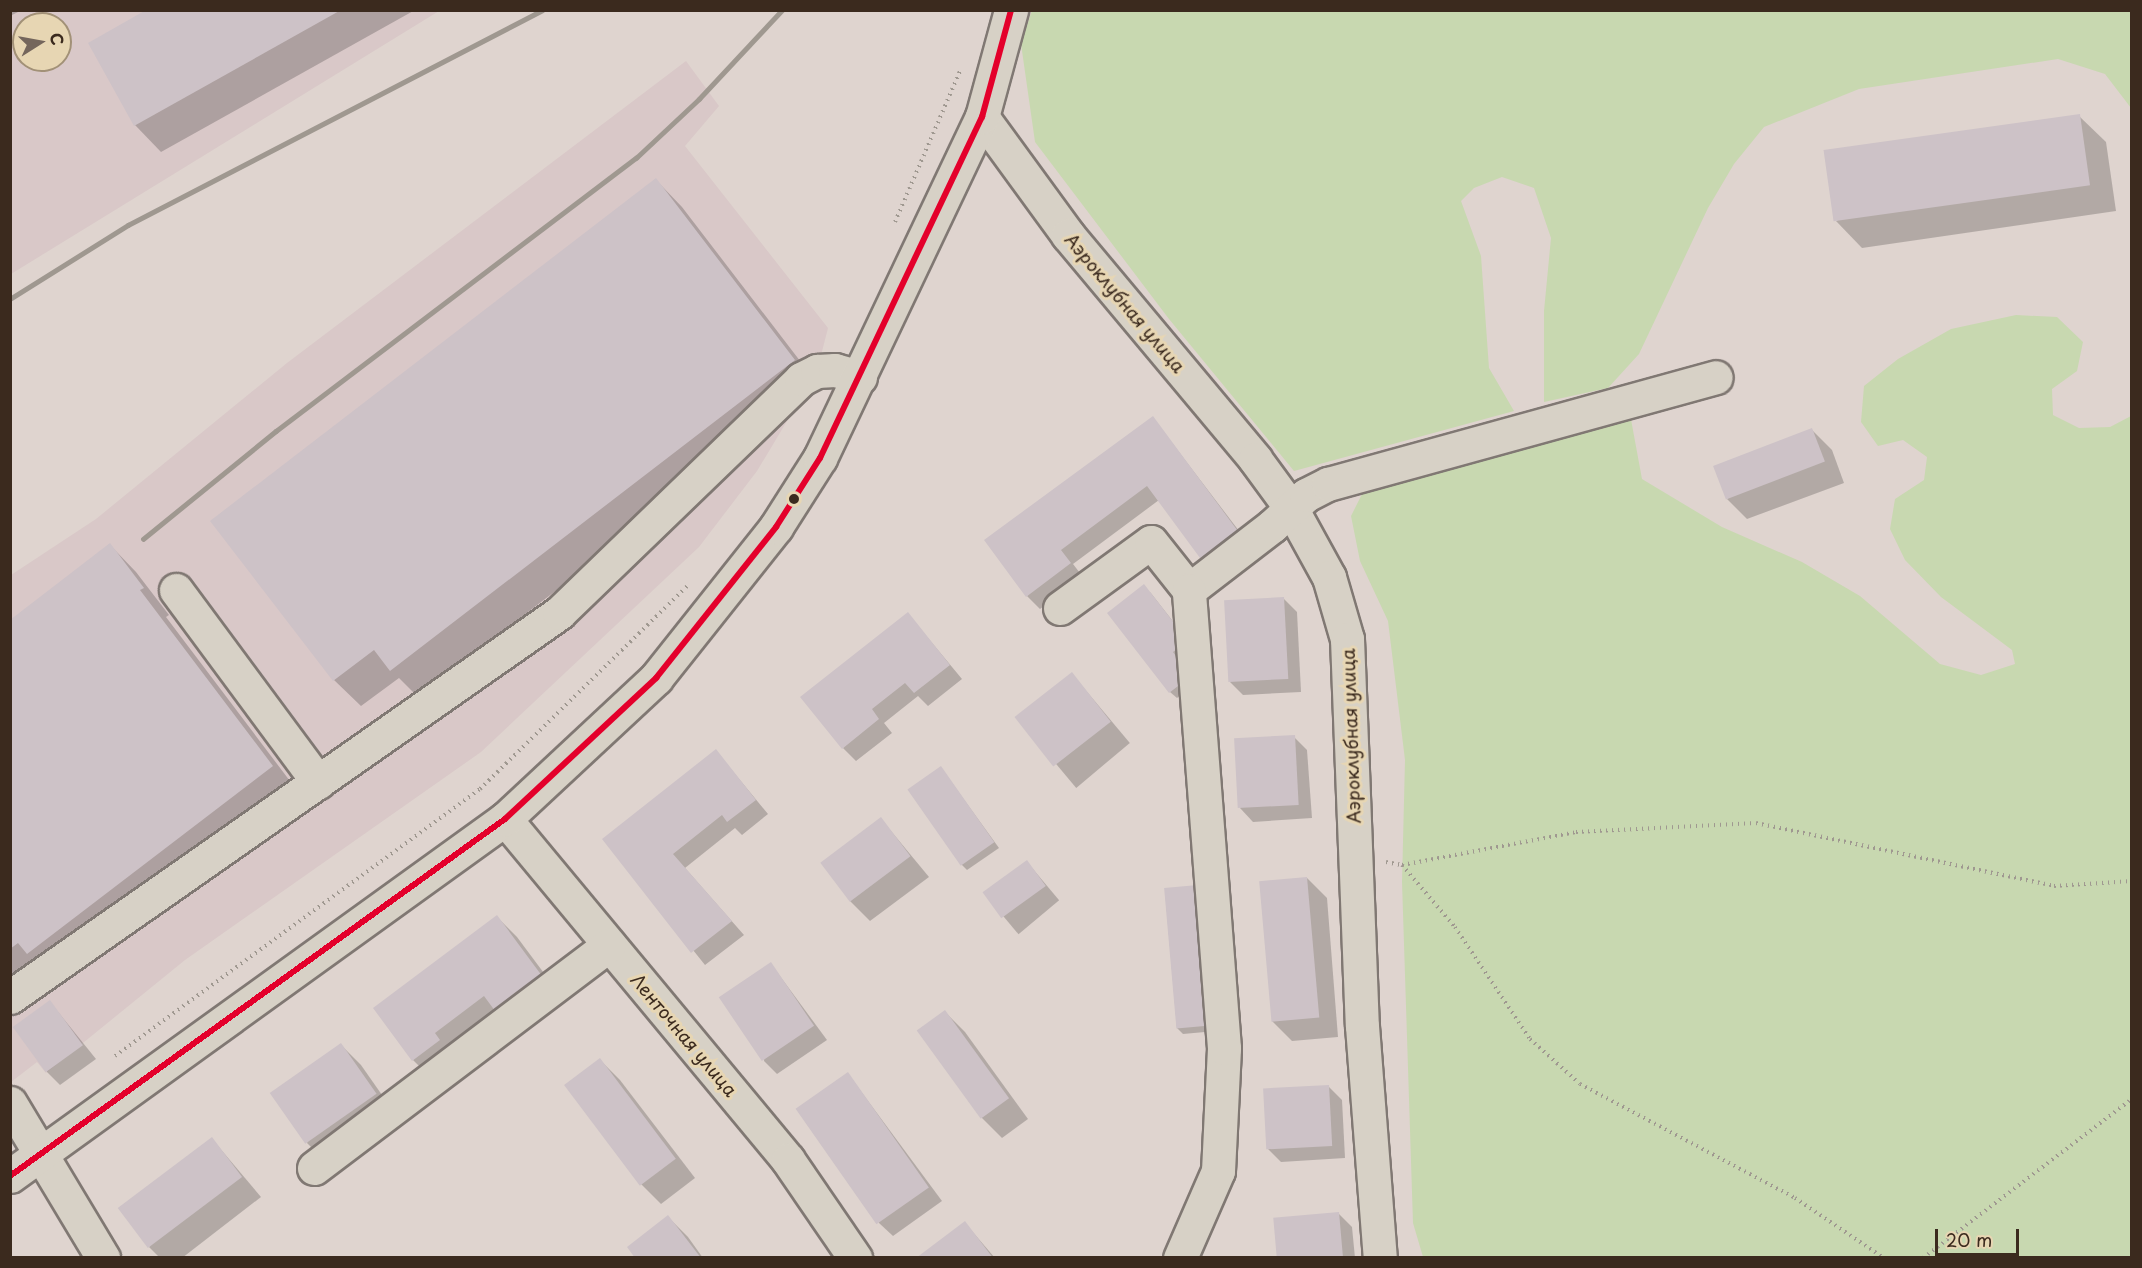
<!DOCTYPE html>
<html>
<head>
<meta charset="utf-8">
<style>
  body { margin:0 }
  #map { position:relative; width:2142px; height:1268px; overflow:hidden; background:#dfd4cf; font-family:"Playpen Sans",sans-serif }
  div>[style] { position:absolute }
  .built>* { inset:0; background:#d9c8c8 }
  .green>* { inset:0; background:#c8d8b0 }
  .shadow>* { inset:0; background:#0003; transform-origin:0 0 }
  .building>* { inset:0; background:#cdc2c7; transform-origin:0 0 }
  .path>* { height:4px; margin-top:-2px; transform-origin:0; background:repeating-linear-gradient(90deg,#9f9890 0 1.5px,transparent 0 6px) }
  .roads { filter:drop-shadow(2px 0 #807873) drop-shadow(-2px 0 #807873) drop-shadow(0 2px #807873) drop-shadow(0 -2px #807873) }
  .minor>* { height:33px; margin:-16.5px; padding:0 16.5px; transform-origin:16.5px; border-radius:16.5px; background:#d7d1c6 }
  .rail>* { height:4.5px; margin:-2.25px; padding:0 2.25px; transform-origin:2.25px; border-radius:2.25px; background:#9f9890 }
  .bus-1>* { height:6px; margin:-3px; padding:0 3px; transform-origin:3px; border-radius:3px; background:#e4002b }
  .dots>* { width:16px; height:16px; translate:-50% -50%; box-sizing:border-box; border:3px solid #e7d6b3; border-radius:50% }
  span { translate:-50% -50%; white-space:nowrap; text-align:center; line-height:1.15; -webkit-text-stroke:6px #e7d6b3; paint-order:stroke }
  .street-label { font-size:18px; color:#3b2a1e }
  .frame { position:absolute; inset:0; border:12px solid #3b2a1e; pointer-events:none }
  .north { position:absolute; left:12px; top:12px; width:60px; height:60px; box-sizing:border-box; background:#e7d6b3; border:2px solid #a29177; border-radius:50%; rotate:79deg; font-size:16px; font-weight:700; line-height:24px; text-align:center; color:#3b2a1e }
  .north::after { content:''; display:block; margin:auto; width:21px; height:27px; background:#74665c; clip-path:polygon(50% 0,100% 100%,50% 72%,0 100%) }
  .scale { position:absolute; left:1935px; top:1229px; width:84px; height:27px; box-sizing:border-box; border:3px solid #3b2a1e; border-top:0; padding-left:8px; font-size:18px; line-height:21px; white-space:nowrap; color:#3b2a1e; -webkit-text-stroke:4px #e7d6b3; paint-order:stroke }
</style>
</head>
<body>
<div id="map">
  <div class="built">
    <div style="clip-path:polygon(evenodd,11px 11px,439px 11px,11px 274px,11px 11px,24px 24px,60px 24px,60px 60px,24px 60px,24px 24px)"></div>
    <div style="clip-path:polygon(686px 61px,719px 106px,685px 146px,828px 328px,817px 371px,757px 471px,699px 547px,481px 752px,185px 960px,46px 1073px,37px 1062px,11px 1082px,11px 575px,96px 519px,287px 363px)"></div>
  </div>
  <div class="green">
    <div style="clip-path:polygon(1032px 10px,2131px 11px,2131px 108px,2105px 74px,2058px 59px,1859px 89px,1764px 127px,1734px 164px,1708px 208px,1639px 354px,1608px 388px,1544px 402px,1544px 311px,1551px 238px,1534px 188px,1502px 177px,1474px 188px,1461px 201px,1481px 256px,1489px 368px,1514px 411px,1294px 471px,1169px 319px,1035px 142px,1021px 44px)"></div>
    <div style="clip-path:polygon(2016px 315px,2057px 317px,2083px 342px,2077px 371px,2052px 389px,2053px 415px,2079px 428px,2110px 427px,2131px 416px,2131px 1257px,1423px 1257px,1413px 1223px,1402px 882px,1405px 760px,1388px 621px,1360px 561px,1351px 516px,1362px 494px,1630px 414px,1642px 479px,1722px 527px,1802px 562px,1860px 596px,1940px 664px,1981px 675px,2015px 664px,2012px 650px,1941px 597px,1905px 560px,1890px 529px,1895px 499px,1924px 480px,1927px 457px,1903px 440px,1878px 446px,1861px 422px,1864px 386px,1898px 359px,1951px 329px)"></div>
  </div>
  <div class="shadow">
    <div style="clip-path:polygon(10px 10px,22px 10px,10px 16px)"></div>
    <div style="clip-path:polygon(149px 10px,415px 10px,161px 152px,135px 125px)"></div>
    <div style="clip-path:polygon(2079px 116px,2106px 142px,2116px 211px,1862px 248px,1836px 221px)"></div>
    <div style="clip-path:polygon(656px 180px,682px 207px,820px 387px,418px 697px,399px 678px,361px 706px,334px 680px,213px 521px)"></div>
    <div style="clip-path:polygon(1153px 418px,1252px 548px,1159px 500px,1073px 564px,1083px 577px,1040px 609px,1027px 596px)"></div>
    <div style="clip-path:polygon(1812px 430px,1832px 450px,1844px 483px,1747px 519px,1727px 499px)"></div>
    <div style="clip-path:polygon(110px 545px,136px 572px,169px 615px,166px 617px,299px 793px,10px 995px,10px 621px)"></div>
    <div style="clip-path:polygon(1150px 592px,1193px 647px,1196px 683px,1177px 698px,1170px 692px)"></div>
    <div style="clip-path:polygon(1284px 599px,1297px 612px,1301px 692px,1243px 695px,1230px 682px)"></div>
    <div style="clip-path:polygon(908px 614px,962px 679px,928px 706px,918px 696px,884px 723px,892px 733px,856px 761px,843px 748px)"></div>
    <div style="left:1072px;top:674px;width:90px;height:70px;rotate:50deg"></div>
    <div style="clip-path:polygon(1294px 737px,1307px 750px,1312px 818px,1253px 822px,1240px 808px)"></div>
    <div style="clip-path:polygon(716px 751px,768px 814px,742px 835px,735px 828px,685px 868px,744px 935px,705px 965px,604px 839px)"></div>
    <div style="clip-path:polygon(941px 768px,999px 848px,967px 870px,961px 864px)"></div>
    <div style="clip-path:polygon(881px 819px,929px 877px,870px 921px,850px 901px)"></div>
    <div style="left:1027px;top:862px;width:50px;height:53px;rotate:50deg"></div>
    <div style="clip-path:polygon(1307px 878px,1327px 898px,1338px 1037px,1292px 1041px,1272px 1021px)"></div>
    <div style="clip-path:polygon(1165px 890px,1216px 1031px,1183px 1034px,1177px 1028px)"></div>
    <div style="clip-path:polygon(497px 917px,517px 937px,564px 1000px,519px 1034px,433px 1080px,413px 1060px)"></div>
    <div style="clip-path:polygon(771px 964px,827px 1040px,777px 1074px,764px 1061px)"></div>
    <div style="clip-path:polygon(50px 1002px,96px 1059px,60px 1085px,47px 1072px)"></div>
    <div style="clip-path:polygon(945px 1012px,965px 1032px,1028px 1119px,1002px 1138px,982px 1118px)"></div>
    <div style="clip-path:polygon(341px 1045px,361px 1065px,396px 1115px,327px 1163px,307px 1143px)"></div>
    <div style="clip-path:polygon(600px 1060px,620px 1080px,695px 1178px,661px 1204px,641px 1184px,567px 1085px)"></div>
    <div style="clip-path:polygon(848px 1074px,942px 1201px,893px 1236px,879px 1223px)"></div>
    <div style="clip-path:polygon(1328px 1086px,1342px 1100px,1345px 1158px,1281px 1162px,1267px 1148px)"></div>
    <div style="clip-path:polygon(212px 1139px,261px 1197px,182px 1258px,160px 1258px,149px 1247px)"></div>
    <div style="clip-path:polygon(1338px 1213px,1352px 1227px,1355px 1258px,1279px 1258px)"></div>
    <div style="clip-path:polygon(668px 1217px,688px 1237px,703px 1258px,637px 1258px)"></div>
    <div style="clip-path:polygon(965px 1223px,995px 1258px,918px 1258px)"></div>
  </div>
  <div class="building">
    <div style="clip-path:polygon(146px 10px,341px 10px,134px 126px,88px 43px)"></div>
    <div style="left:2080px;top:114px;width:72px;height:259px;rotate:82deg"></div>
    <div style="clip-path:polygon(656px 178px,795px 360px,390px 671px,374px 650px,333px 681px,210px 521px)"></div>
    <div style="clip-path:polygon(1153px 416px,1240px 534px,1203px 562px,1147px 486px,1061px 550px,1071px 563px,1026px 597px,984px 540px)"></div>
    <div style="left:1812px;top:428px;width:36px;height:106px;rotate:69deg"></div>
    <div style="clip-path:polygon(110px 543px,144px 588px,140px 590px,273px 766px,27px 954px,18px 943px,10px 949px,10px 620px)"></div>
    <div style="clip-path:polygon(1144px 584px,1188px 641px,1173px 652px,1191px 676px,1169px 693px,1107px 613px)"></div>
    <div style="left:1284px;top:597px;width:82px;height:60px;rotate:87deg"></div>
    <div style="clip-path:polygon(908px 612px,950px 665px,914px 693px,905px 683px,872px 709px,879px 719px,842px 749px,800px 697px)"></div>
    <div style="left:1072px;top:672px;width:63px;height:73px;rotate:52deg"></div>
    <div style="left:1295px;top:735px;width:70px;height:61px;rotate:87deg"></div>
    <div style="clip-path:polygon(716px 749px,756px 800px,727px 822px,722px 815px,673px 854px,732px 921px,691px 953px,602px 839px)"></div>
    <div style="left:941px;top:766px;width:93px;height:41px;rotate:55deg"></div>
    <div style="left:881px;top:817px;width:49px;height:76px;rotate:53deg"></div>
    <div style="left:1027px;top:860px;width:32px;height:55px;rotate:54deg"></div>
    <div style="left:1307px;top:877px;width:141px;height:48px;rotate:85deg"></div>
    <div style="left:1198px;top:885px;width:141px;height:34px;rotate:85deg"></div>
    <div style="clip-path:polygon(497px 915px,545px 980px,498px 1015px,484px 996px,435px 1033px,440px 1040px,412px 1061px,373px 1008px)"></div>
    <div style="left:771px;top:962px;width:77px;height:63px;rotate:56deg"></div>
    <div style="left:50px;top:1000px;width:56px;height:46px;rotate:54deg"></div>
    <div style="left:945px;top:1010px;width:109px;height:35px;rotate:54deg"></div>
    <div style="left:341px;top:1043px;width:62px;height:87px;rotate:55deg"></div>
    <div style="left:600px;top:1058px;width:126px;height:45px;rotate:53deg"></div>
    <div style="left:848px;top:1072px;width:141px;height:64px;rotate:55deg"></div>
    <div style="left:1329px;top:1085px;width:61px;height:66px;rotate:87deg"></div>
    <div style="left:212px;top:1137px;width:50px;height:118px;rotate:53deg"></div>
    <div style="left:1339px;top:1212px;width:46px;height:66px;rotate:85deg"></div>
    <div style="clip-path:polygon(668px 1215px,701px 1258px,635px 1258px,627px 1247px)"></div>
    <div style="clip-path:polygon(965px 1221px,993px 1258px,916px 1258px)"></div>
  </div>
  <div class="path">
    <div style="left:895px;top:222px;width:167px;rotate:-66.7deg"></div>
    <div style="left:1386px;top:862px;width:16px;rotate:11deg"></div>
    <div style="left:1402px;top:865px;width:82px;rotate:49.5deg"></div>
    <div style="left:1455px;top:927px;width:135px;rotate:56.2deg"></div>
    <div style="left:1530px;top:1039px;width:67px;rotate:42deg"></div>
    <div style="left:1580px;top:1084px;width:243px;rotate:27.9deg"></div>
    <div style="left:1795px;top:1198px;width:107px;rotate:34deg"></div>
    <div style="left:1402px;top:865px;width:177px;rotate:-10.7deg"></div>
    <div style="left:1576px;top:832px;width:180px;rotate:-2.9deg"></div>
    <div style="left:1756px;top:823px;width:305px;rotate:11.9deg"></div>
    <div style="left:2054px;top:886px;width:78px;rotate:-3.7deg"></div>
    <div style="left:115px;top:1056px;width:452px;rotate:-36.2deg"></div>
    <div style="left:480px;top:789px;width:291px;rotate:-44.4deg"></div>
    <div style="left:1923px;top:1258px;width:263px;rotate:-37.3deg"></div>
  </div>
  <div class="roads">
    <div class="minor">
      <div style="left:982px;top:117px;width:146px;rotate:53.9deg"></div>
      <div style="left:1068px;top:235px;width:292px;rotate:50.1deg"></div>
      <div style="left:1255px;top:459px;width:61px;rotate:53.7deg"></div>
      <div style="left:1291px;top:508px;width:79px;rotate:61.2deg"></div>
      <div style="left:1329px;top:577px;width:65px;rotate:73.8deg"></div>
      <div style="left:1347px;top:639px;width:387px;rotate:87.8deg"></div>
      <div style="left:1362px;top:1026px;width:233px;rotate:85.6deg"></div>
      <div style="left:176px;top:590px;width:239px;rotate:53.5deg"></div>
      <div style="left:1060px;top:608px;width:112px;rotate:-36deg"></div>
      <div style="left:1151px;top:542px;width:61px;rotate:51.6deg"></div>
      <div style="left:1189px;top:590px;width:105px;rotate:-37.6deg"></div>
      <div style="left:1272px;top:526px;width:46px;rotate:-42.4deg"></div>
      <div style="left:1306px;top:495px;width:25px;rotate:-27deg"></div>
      <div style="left:1328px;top:484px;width:402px;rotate:-15.4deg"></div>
      <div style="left:505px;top:819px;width:443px;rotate:50.3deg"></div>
      <div style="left:788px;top:1160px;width:119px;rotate:55.6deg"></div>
      <div style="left:10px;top:997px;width:670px;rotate:-34.97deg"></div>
      <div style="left:559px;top:613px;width:337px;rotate:-44deg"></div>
      <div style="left:801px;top:379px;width:18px;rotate:-27deg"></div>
      <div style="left:817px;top:371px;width:18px;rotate:-3deg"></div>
      <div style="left:835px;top:370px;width:26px;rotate:16deg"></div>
      <div style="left:10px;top:1103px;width:181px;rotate:59deg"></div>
      <div style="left:314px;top:1168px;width:370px;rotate:-37.1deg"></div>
      <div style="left:10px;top:1176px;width:610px;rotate:-35.8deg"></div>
      <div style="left:505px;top:819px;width:207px;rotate:-43deg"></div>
      <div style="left:656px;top:678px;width:193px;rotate:-51.5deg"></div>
      <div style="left:776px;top:527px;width:82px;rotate:-57.5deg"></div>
      <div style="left:820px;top:458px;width:378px;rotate:-64.6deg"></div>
      <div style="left:982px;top:117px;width:111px;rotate:-74.8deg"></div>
      <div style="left:1180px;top:1258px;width:95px;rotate:-66.4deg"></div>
      <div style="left:1218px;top:1171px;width:123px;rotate:-87.2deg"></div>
      <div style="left:1224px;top:1048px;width:459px;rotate:-94.4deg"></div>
    </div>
  </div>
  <div class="rail">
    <div style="left:10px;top:299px;width:139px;rotate:-32.1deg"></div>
    <div style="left:128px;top:225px;width:466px;rotate:-27.4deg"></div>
    <div style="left:143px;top:539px;width:171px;rotate:-39.1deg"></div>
    <div style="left:276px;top:431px;width:452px;rotate:-37.2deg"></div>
    <div style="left:636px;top:158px;width:86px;rotate:-43.1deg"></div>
    <div style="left:699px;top:99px;width:122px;rotate:-47deg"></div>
  </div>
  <div class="bus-1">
    <div style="left:10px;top:1176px;width:610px;rotate:-35.8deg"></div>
    <div style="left:505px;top:819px;width:207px;rotate:-43deg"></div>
    <div style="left:656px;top:678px;width:193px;rotate:-51.5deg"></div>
    <div style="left:776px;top:527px;width:82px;rotate:-57.5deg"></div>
    <div style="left:820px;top:458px;width:378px;rotate:-64.6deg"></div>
    <div style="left:982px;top:117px;width:111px;rotate:-74.8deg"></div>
  </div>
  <div class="dots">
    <div style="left:794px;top:499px;background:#3b2a1e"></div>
  </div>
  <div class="street-label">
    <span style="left:1125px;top:303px;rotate:50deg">Аэроклубная улица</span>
    <span style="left:1351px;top:736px;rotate:-92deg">Аэроклубная улица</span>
    <span style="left:684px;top:1035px;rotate:50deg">Ленточная улица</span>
  </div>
  <div class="frame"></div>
  <div class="north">С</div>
  <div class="scale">20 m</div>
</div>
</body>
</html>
